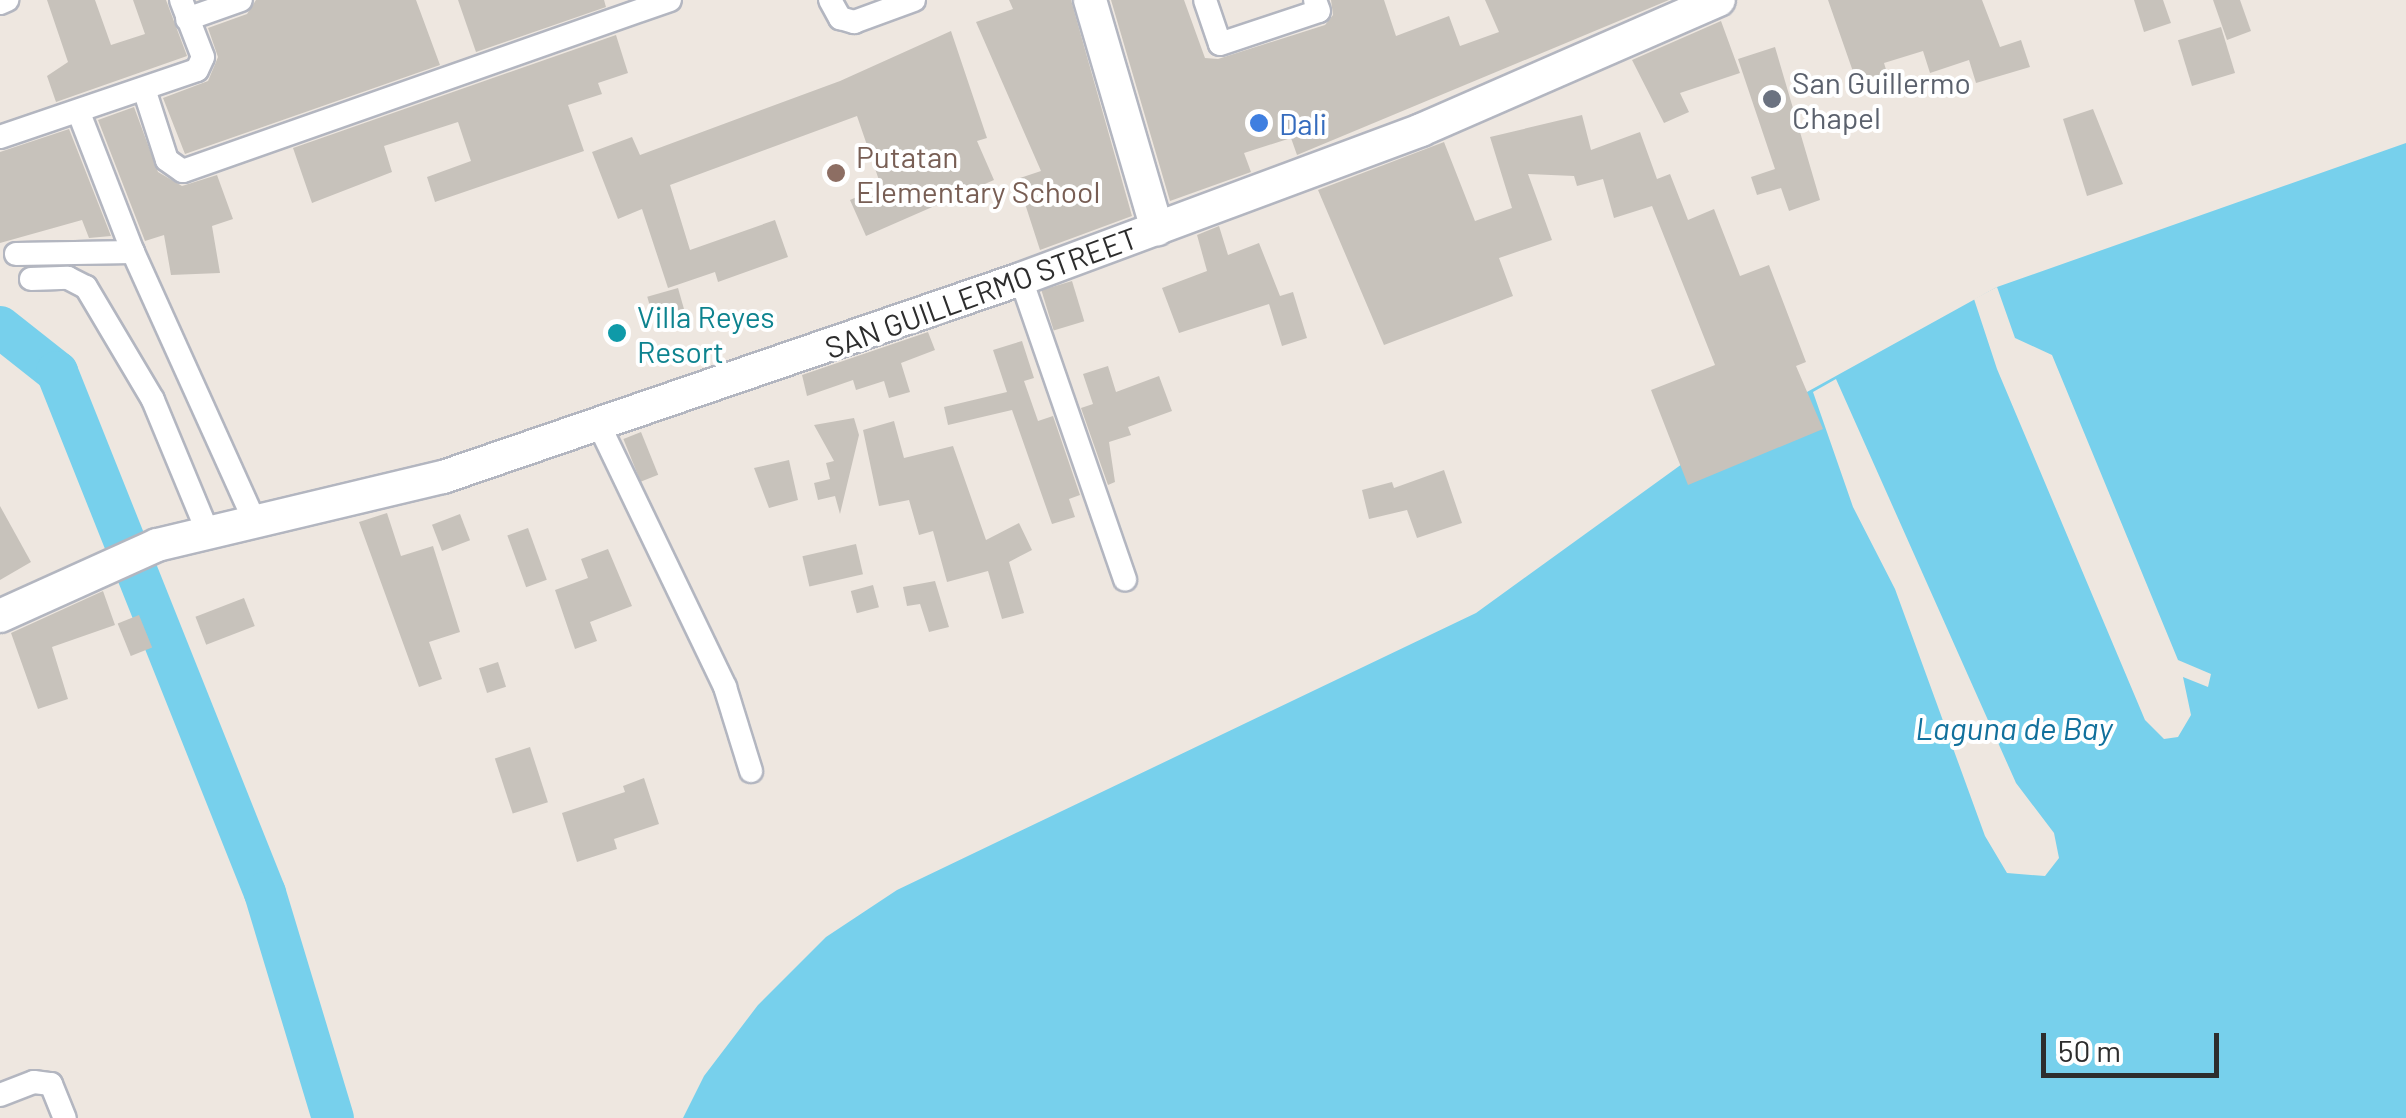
<!DOCTYPE html>
<html>
<head>
<meta charset="utf-8">
<style>
  body { margin:0 }
  #map { position:relative; width:2406px; height:1118px; overflow:hidden; background:#eee7e0; font-family:Barlow,sans-serif }
  div>[style] { position:absolute }
  .water>* { inset:0; background:#77d0ec }
  .pier>* { inset:0; background:#eee7e0 }
  .river>* { height:42px; margin:-21px; padding:0 21px; transform-origin:21px; border-radius:21px; background:#77d0ec }
  .building>* { inset:0; background:#c7c2bb; transform-origin:0 0 }
  .roads { filter:drop-shadow(2px 0 #b3b6c0) drop-shadow(-2px 0 #b3b6c0) drop-shadow(0 2px #b3b6c0) drop-shadow(0 -2px #b3b6c0) }
  .street>* { height:22px; margin:-11px; padding:0 11px; transform-origin:11px; border-radius:11px; background:#fff }
  .secondary>* { height:32px; margin:-16px; padding:0 16px; transform-origin:16px; border-radius:16px; background:#fff }
  .dots>* { width:28px; height:28px; translate:-50% -50%; box-sizing:border-box; border:5px solid #fff; border-radius:50% }
  span { translate:-50% -50%; white-space:nowrap; text-align:center; line-height:1.15; -webkit-text-stroke:8px #fff; paint-order:stroke }
  .worship-label { font-size:30px; color:#5b616d }
  .left { translate:0 -50%; text-align:left }
  .shop-label { font-size:30px; color:#366cbe }
  .education-label { font-size:30px; color:#785e54 }
  .street-label { font-size:30px; color:#2d2d2d }
  .culture-label { font-size:30px; color:#0d838f }
  .water-label { font-size:32px; color:#11709c; font-style:italic }
  .scale { position:absolute; left:2041px; top:1033px; width:178px; height:45px; box-sizing:border-box; border:5px solid #2d2d2d; border-top:0; padding-left:12px; font-size:30px; line-height:35px; white-space:nowrap; color:#2d2d2d; -webkit-text-stroke:8px #fff; paint-order:stroke }
</style>
</head>
<body>
<div id="map">
  <div class="water">
    <div style="clip-path:polygon(2406px 143px,2406px 1118px,683px 1118px,704px 1076px,758px 1005px,826px 937px,897px 890px,1476px 613px,1700px 451px,1997px 287px)"></div>
  </div>
  <div class="pier">
    <div style="clip-path:polygon(1997px 287px,2015px 338px,2052px 355px,2178px 660px,2211px 674px,2208px 687px,2183px 677px,2191px 715px,2178px 737px,2164px 739px,2145px 720px,1997px 369px,1974px 299px)"></div>
    <div style="clip-path:polygon(1836px 379px,2016px 783px,2054px 833px,2059px 858px,2045px 876px,2007px 873px,1985px 836px,1895px 589px,1853px 507px,1813px 392px)"></div>
  </div>
  <div class="river">
    <div style="left:0;top:327px;width:73px;rotate:38.3deg"></div>
    <div style="left:57px;top:372px;width:561px;rotate:68.24deg"></div>
    <div style="left:265px;top:893px;width:235px;rotate:73.2deg"></div>
  </div>
  <div class="building">
    <div style="clip-path:polygon(47px 0,95px 0,111px 45px,145px 34px,133px 0,166px 0,187px 56px,56px 102px,47px 76px,68px 62px)"></div>
    <div style="clip-path:polygon(256px 0,416px 0,440px 65px,185px 154px,163px 98px,208px 81px,218px 57px,208px 28px,247px 14px)"></div>
    <div style="clip-path:polygon(458px 0,604px 0,606px 7px,476px 52px)"></div>
    <div style="clip-path:polygon(1009px 0,1071px 0,1132px 216px,1040px 250px,1017px 179px,1041px 171px,976px 22px,1013px 9px)"></div>
    <div style="clip-path:polygon(1111px 0,1184px 0,1205px 58px,1218px 59px,1325px 25px,1333px 15px,1331px 0,1384px 0,1396px 36px,1449px 16px,1460px 46px,1499px 32px,1485px 0,1669px 0,1297px 155px,1291px 138px,1244px 153px,1251px 172px,1170px 201px)"></div>
    <div style="clip-path:polygon(1828px 0,1982px 0,2000px 47px,2021px 40px,2030px 67px,1976px 83px,1969px 60px,1930px 73px,1923px 51px,1884px 63px,1888px 76px,1858px 86px)"></div>
    <div style="clip-path:polygon(2134px 0,2163px 0,2171px 23px,2144px 32px)"></div>
    <div style="clip-path:polygon(2213px 0,2240px 0,2251px 31px,2227px 40px)"></div>
    <div style="clip-path:polygon(1721px 21px,1740px 73px,1680px 93px,1689px 112px,1664px 123px,1632px 60px)"></div>
    <div style="left:2221px;top:27px;width:48px;height:45px;rotate:73deg"></div>
    <div style="clip-path:polygon(951px 31px,987px 138px,977px 141px,994px 180px,866px 236px,850px 200px,881px 186px,857px 116px,670px 185px,690px 250px,775px 220px,788px 257px,718px 282px,715px 272px,668px 288px,642px 209px,618px 219px,592px 152px,632px 137px,640px 155px,840px 81px)"></div>
    <div style="clip-path:polygon(616px 35px,628px 73px,598px 83px,602px 94px,568px 105px,584px 151px,435px 202px,427px 177px,471px 161px,458px 122px,384px 146px,392px 172px,312px 203px,293px 148px)"></div>
    <div style="clip-path:polygon(1775px 47px,1820px 200px,1789px 211px,1781px 188px,1757px 195px,1751px 177px,1775px 169px,1738px 59px)"></div>
    <div style="clip-path:polygon(134px 107px,158px 172px,182px 186px,217px 175px,233px 219px,212px 226px,220px 273px,171px 275px,164px 235px,145px 241px,98px 120px)"></div>
    <div style="clip-path:polygon(2093px 109px,2123px 184px,2087px 196px,2063px 119px)"></div>
    <div style="clip-path:polygon(1582px 115px,1591px 150px,1640px 132px,1657px 179px,1670px 174px,1688px 220px,1714px 209px,1740px 276px,1769px 265px,1806px 362px,1796px 366px,1823px 429px,1688px 485px,1651px 390px,1715px 365px,1652px 206px,1614px 218px,1603px 179px,1577px 186px,1574px 176px,1528px 174px,1552px 240px,1499px 258px,1513px 296px,1384px 345px,1318px 190px,1444px 142px,1475px 221px,1512px 208px,1490px 137px)"></div>
    <div style="clip-path:polygon(69px 129px,111px 236px,89px 238px,82px 220px,0 243px,0 152px)"></div>
    <div style="clip-path:polygon(1219px 226px,1228px 255px,1259px 243px,1280px 296px,1293px 292px,1307px 338px,1282px 346px,1269px 304px,1179px 333px,1162px 288px,1207px 271px,1197px 235px)"></div>
    <div style="left:1072px;top:281px;width:42px;height:32px;rotate:73deg"></div>
    <div style="left:678px;top:288px;width:29px;height:32px;rotate:74deg"></div>
    <div style="clip-path:polygon(928px 332px,935px 350px,901px 363px,910px 392px,889px 398px,884px 381px,856px 390px,853px 380px,807px 396px,802px 375px)"></div>
    <div style="clip-path:polygon(1022px 341px,1034px 378px,1024px 381px,1038px 421px,1053px 416px,1080px 495px,1069px 499px,1075px 517px,1052px 524px,1012px 410px,948px 425px,944px 407px,1007px 392px,993px 350px)"></div>
    <div style="clip-path:polygon(1108px 366px,1116px 392px,1159px 376px,1172px 411px,1128px 427px,1131px 435px,1109px 442px,1115px 482px,1108px 485px,1081px 408px,1093px 404px,1083px 374px)"></div>
    <div style="clip-path:polygon(854px 418px,859px 435px,840px 514px,835px 496px,818px 500px,814px 483px,830px 479px,826px 463px,834px 461px,814px 425px)"></div>
    <div style="clip-path:polygon(894px 421px,904px 458px,953px 446px,986px 540px,1019px 523px,1032px 550px,1009px 562px,1024px 613px,1002px 619px,988px 571px,947px 582px,933px 531px,919px 535px,909px 500px,879px 506px,863px 430px)"></div>
    <div style="left:641px;top:432px;width:46px;height:19px;rotate:68deg"></div>
    <div style="clip-path:polygon(789px 460px,798px 500px,769px 508px,754px 468px)"></div>
    <div style="clip-path:polygon(1444px 470px,1462px 523px,1417px 538px,1407px 510px,1369px 519px,1362px 490px,1392px 482px,1394px 488px)"></div>
    <div style="clip-path:polygon(0 506px,31px 562px,0 580px)"></div>
    <div style="clip-path:polygon(387px 513px,401px 556px,433px 546px,460px 632px,429px 642px,442px 679px,419px 687px,359px 522px)"></div>
    <div style="left:460px;top:514px;width:28px;height:30px;rotate:69deg"></div>
    <div style="left:528px;top:528px;width:55px;height:22px;rotate:70deg"></div>
    <div style="left:856px;top:544px;width:31px;height:55px;rotate:77deg"></div>
    <div style="clip-path:polygon(608px 549px,632px 606px,590px 622px,597px 641px,575px 649px,555px 590px,588px 578px,581px 559px)"></div>
    <div style="clip-path:polygon(935px 581px,949px 627px,929px 632px,920px 604px,907px 606px,903px 587px)"></div>
    <div style="left:873px;top:585px;width:23px;height:23px;rotate:75deg"></div>
    <div style="clip-path:polygon(103px 591px,115px 625px,52px 647px,68px 699px,38px 709px,11px 633px)"></div>
    <div style="left:244px;top:598px;width:30px;height:52px;rotate:69deg"></div>
    <div style="left:139px;top:615px;width:35px;height:23px;rotate:68deg"></div>
    <div style="left:498px;top:662px;width:26px;height:20px;rotate:72deg"></div>
    <div style="left:530px;top:747px;width:58px;height:37px;rotate:72deg"></div>
    <div style="clip-path:polygon(644px 778px,659px 824px,614px 839px,617px 849px,577px 862px,562px 813px,625px 792px,623px 786px)"></div>
  </div>
  <div class="roads">
    <div class="street">
      <div style="left:830px;top:0;width:21px;rotate:61deg"></div>
      <div style="left:840px;top:18px;width:15px;rotate:16deg"></div>
      <div style="left:854px;top:22px;width:64px;rotate:-20.1deg"></div>
      <div style="left:1205px;top:0;width:46px;rotate:71.2deg"></div>
      <div style="left:1220px;top:44px;width:104px;rotate:-18.4deg"></div>
      <div style="left:1319px;top:11px;width:12px;rotate:-110deg"></div>
      <div style="left:0;top:3px;width:8px;rotate:-23deg"></div>
      <div style="left:187px;top:19px;width:57px;rotate:-19.4deg"></div>
      <div style="left:145px;top:92px;width:71px;rotate:72.1deg"></div>
      <div style="left:167px;top:160px;width:19px;rotate:35deg"></div>
      <div style="left:183px;top:171px;width:516px;rotate:-19.35deg"></div>
      <div style="left:79px;top:113px;width:149px;rotate:68.8deg"></div>
      <div style="left:133px;top:252px;width:299px;rotate:65.7deg"></div>
      <div style="left:0;top:137px;width:208px;rotate:-18.8deg"></div>
      <div style="left:197px;top:70px;width:14px;rotate:-65deg"></div>
      <div style="left:203px;top:57px;width:61px;rotate:-111.1deg"></div>
      <div style="left:16px;top:254px;width:117px;rotate:-1deg"></div>
      <div style="left:31px;top:279px;width:37px;rotate:-2deg"></div>
      <div style="left:68px;top:278px;width:20px;rotate:27deg"></div>
      <div style="left:86px;top:287px;width:131px;rotate:59.3deg"></div>
      <div style="left:153px;top:400px;width:146px;rotate:67.5deg"></div>
      <div style="left:1021px;top:279px;width:318px;rotate:70.9deg"></div>
      <div style="left:599px;top:425px;width:291px;rotate:64.3deg"></div>
      <div style="left:725px;top:687px;width:88px;rotate:72.8deg"></div>
      <div style="left:0;top:1095px;width:36px;rotate:-21deg"></div>
      <div style="left:34px;top:1082px;width:17px;rotate:7deg"></div>
      <div style="left:51px;top:1084px;width:37px;rotate:68deg"></div>
    </div>
    <div class="secondary">
      <div style="left:1090px;top:0;width:239px;rotate:73.7deg"></div>
      <div style="left:0;top:616px;width:172px;rotate:-24.3deg"></div>
      <div style="left:157px;top:545px;width:294px;rotate:-13.4deg"></div>
      <div style="left:443px;top:477px;width:611px;rotate:-18.91deg"></div>
      <div style="left:1021px;top:279px;width:427px;rotate:-20.4deg"></div>
      <div style="left:1421px;top:130px;width:325px;rotate:-23.6deg"></div>
    </div>
  </div>
  <div class="dots">
    <div style="left:1772px;top:99px;background:#6b7280"></div>
    <div style="left:1259px;top:123px;background:#3f7fe0"></div>
    <div style="left:836px;top:173px;background:#8d6e63"></div>
    <div style="left:617px;top:333px;background:#0f9aa8"></div>
  </div>
  <div class="worship-label">
    <span class="left" style="left:1792px;top:99px">San Guillermo<br>Chapel</span>
  </div>
  <div class="shop-label">
    <span class="left" style="left:1279px;top:123px">Dali</span>
  </div>
  <div class="education-label">
    <span class="left" style="left:856px;top:173px">Putatan<br>Elementary School</span>
  </div>
  <div class="street-label">
    <span style="left:981px;top:292px;rotate:-20deg">SAN GUILLERMO STREET</span>
  </div>
  <div class="culture-label">
    <span class="left" style="left:637px;top:333px">Villa Reyes<br>Resort</span>
  </div>
  <div class="water-label">
    <span style="left:2014px;top:727px">Laguna de Bay</span>
  </div>
  <div class="scale">50 m</div>
</div>
</body>
</html>
